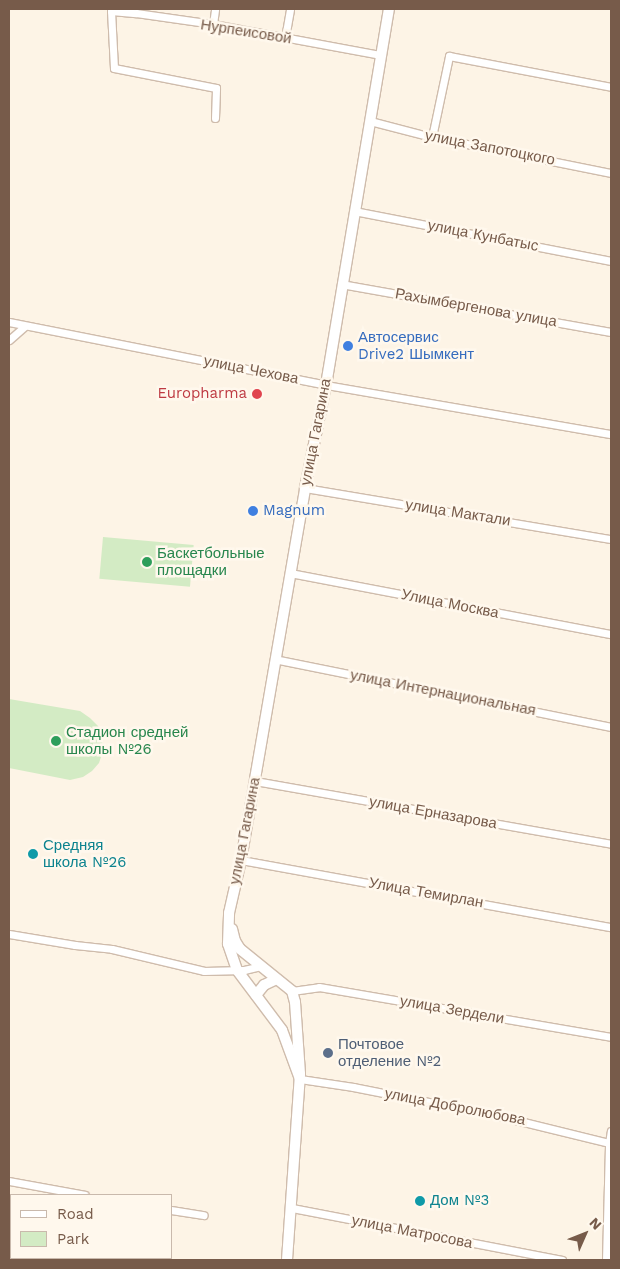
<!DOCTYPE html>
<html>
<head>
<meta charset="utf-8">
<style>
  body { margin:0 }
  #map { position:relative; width:620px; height:1269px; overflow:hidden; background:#fdf4e6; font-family:"Work Sans",sans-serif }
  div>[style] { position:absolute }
  .green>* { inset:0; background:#d3ebc4; transform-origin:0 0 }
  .roads { filter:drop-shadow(1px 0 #cfbcac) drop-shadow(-1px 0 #cfbcac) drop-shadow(0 1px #cfbcac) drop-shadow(0 -1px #cfbcac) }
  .minor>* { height:7px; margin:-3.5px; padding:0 3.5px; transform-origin:3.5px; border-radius:3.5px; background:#fff }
  .secondary>* { height:10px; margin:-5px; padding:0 5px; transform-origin:5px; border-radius:5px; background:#fff }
  .dots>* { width:14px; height:14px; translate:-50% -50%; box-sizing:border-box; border:2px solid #fff8ed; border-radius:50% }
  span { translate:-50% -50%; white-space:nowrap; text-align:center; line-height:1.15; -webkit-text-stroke:5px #fff8ed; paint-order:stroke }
  .street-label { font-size:15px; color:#775b4a }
  .shop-label { font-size:15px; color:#366cbe }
  .left { translate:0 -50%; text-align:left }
  .health-label { font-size:15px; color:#be3a42 }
  .right { translate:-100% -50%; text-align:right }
  .leisure-label { font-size:15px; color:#27864d }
  .culture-label { font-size:15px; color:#0d838f }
  .service-label { font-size:15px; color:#4e5e75 }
  .frame { position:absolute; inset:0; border:10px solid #775b4a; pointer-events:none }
  .legend { position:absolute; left:10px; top:1194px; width:162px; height:65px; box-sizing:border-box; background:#fff8ed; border:1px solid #c9b9ac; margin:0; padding:6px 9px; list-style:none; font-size:15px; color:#775b4a }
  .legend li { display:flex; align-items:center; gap:10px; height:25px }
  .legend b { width:25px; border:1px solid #c9b9ac }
  .north { position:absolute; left:560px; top:1209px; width:50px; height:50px; -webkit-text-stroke:4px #fff8ed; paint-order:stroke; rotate:46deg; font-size:14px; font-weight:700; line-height:20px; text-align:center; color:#775b4a }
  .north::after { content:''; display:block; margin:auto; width:18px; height:22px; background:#775b4a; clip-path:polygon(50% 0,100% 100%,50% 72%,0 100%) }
</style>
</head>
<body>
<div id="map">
  <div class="green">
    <div style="left:103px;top:537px;width:91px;height:42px;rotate:5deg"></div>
    <div style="clip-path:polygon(9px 699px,80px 711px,90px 718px,98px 726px,102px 738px,103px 751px,99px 763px,92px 771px,83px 777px,70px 780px,9px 768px)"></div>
  </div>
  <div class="roads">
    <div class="minor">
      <div style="left:213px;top:24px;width:15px;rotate:-82deg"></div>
      <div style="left:285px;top:38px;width:29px;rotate:-80deg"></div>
      <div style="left:215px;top:118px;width:30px;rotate:-88deg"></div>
      <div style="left:216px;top:88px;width:104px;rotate:-168.9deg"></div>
      <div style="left:114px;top:68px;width:57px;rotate:-93deg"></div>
      <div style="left:111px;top:11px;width:25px;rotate:5deg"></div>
      <div style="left:136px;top:13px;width:78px;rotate:8.1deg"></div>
      <div style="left:213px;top:24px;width:171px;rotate:10.5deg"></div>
      <div style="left:370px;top:121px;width:64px;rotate:14.5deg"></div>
      <div style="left:432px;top:137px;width:183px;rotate:11.4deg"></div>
      <div style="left:432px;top:137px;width:83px;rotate:-78.1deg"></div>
      <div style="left:449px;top:56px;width:165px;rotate:10.8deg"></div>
      <div style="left:354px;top:211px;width:262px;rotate:11deg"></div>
      <div style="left:341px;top:284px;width:274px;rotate:10.1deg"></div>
      <div style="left:9px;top:322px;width:323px;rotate:11.2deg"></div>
      <div style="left:326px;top:385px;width:289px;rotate:9.8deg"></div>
      <div style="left:9px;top:340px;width:21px;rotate:-41deg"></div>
      <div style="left:305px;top:488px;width:310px;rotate:9.5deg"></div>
      <div style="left:290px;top:573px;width:327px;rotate:10.8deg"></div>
      <div style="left:274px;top:659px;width:344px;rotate:11.4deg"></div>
      <div style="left:255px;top:781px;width:362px;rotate:10deg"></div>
      <div style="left:241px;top:860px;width:376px;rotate:10.3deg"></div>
      <div style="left:9px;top:934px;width:67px;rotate:9.5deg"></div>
      <div style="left:75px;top:945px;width:37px;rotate:6deg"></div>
      <div style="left:112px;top:949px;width:95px;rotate:13.4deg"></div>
      <div style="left:204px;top:971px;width:40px;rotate:-1.4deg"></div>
      <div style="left:244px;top:970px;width:17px;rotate:-13deg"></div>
      <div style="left:292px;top:991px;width:27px;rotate:-8deg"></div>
      <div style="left:319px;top:987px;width:296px;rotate:9.7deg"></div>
      <div style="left:300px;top:1079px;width:54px;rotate:8.6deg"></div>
      <div style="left:353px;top:1087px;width:145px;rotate:11.2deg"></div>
      <div style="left:495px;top:1115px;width:117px;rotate:13.8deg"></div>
      <div style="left:9px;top:1181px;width:77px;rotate:10.4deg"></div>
      <div style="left:292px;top:1208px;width:275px;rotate:10.9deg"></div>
      <div style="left:171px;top:1210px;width:33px;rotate:9deg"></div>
      <div style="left:606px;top:1260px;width:117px;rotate:-88.5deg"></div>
      <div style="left:609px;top:1143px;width:12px;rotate:-81deg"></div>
    </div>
    <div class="secondary">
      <div style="left:232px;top:929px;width:12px;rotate:76deg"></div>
      <div style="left:235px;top:941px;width:9px;rotate:58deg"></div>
      <div style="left:240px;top:949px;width:67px;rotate:38.9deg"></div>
      <div style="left:292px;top:991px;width:11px;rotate:75deg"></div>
      <div style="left:295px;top:1002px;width:72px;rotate:86deg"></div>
      <div style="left:300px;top:1074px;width:186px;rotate:94deg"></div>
      <div style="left:256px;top:995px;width:13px;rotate:-51deg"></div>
      <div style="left:264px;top:985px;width:14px;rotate:-25deg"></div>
      <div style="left:300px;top:1079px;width:52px;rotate:-110.2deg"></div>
      <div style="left:282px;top:1030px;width:75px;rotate:-126.9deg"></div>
      <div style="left:237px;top:970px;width:28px;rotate:-109deg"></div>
      <div style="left:228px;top:944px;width:31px;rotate:-88deg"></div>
      <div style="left:229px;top:913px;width:54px;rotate:-77.2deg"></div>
      <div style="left:241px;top:860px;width:377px;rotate:-80.2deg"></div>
      <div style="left:305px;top:488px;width:105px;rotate:-78.5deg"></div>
      <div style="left:326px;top:385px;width:381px;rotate:-80.5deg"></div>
    </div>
  </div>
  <div class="dots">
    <div style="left:348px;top:346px;background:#3f7fe0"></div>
    <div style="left:257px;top:394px;background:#e0444e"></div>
    <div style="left:253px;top:511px;background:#3f7fe0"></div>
    <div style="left:147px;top:562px;background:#2e9e5b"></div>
    <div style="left:56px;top:741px;background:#2e9e5b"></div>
    <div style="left:33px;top:854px;background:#0f9aa8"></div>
    <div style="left:328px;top:1053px;background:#5c6f8a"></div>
    <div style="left:420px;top:1201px;background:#0f9aa8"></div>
  </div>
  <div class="street-label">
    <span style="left:246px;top:32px;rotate:9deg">Нурпеисовой</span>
    <span style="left:490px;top:148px;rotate:11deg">улица Запотоцкого</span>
    <span style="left:483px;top:236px;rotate:11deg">улица Кунбатыс</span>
    <span style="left:476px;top:308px;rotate:10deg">Рахымбергенова улица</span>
    <span style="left:251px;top:370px;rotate:11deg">улица Чехова</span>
    <span style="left:316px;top:432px;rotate:-79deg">улица Гагарина</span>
    <span style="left:458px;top:513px;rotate:9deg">улица Мактали</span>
    <span style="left:450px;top:604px;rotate:11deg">Улица Москва</span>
    <span style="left:443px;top:693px;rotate:11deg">улица Интернациональная</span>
    <span style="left:433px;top:813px;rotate:10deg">улица Ерназарова</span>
    <span style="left:245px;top:831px;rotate:-79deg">улица Гагарина</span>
    <span style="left:426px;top:893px;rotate:10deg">Улица Темирлан</span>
    <span style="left:452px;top:1010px;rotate:10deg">улица Зердели</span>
    <span style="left:455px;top:1107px;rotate:11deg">улица Добролюбова</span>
    <span style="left:412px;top:1232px;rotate:11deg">улица Матросова</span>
  </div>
  <div class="shop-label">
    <span class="left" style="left:358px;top:346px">Автосервис<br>Drive2 Шымкент</span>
    <span class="left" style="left:263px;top:511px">Magnum</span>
  </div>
  <div class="health-label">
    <span class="right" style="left:247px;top:394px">Europharma</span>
  </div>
  <div class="leisure-label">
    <span class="left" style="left:157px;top:562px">Баскетбольные<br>площадки</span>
    <span class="left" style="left:66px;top:741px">Стадион средней<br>школы №26</span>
  </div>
  <div class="culture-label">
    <span class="left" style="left:43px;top:854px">Средняя<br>школа №26</span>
    <span class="left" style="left:430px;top:1201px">Дом №3</span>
  </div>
  <div class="service-label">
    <span class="left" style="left:338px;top:1053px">Почтовое<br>отделение №2</span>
  </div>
  <div class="frame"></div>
  <ul class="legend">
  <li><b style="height:6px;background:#fff"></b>Road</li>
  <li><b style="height:14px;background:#d3ebc4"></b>Park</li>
  </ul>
  <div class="north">N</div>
</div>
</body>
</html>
